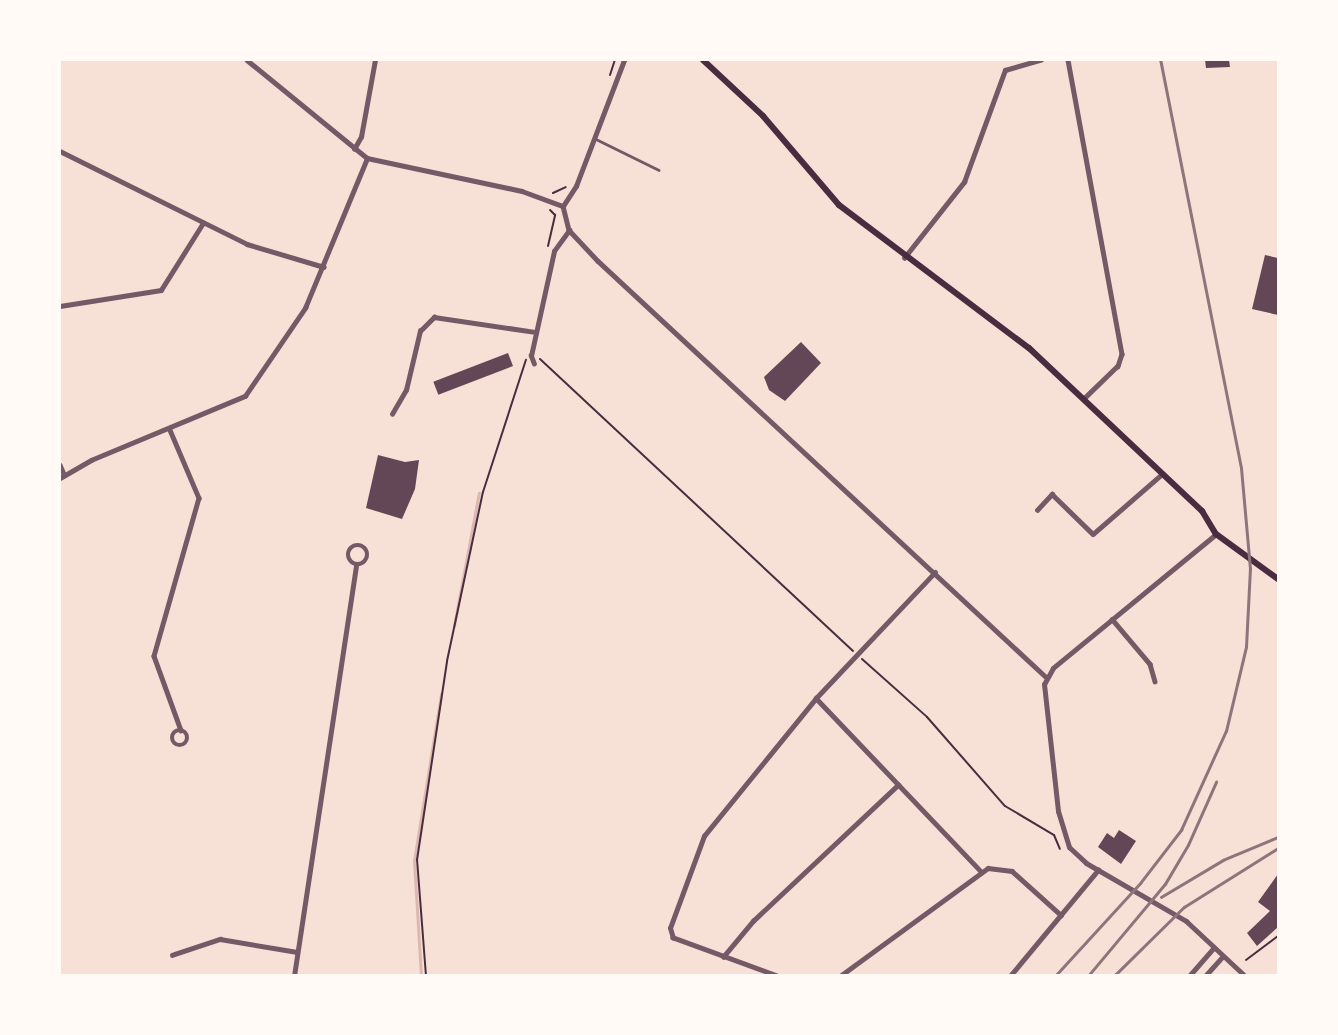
<!DOCTYPE html>
<html>
<head>
<meta charset="utf-8">
<style>
  body { margin:0 }
  #map { position:relative; width:1338px; height:1035px; overflow:hidden; background:#f7e1d7; font-family:Cabin,sans-serif }
  div>[style] { position:absolute }
  .stream>* { height:2.5px; margin:-1.25px; padding:0 1.25px; transform-origin:1.25px; border-radius:1.25px; background:#dcb8b0 }
  .building>* { inset:0; background:#644757; transform-origin:0 0 }
  .path>* { height:2px; margin:-1px; padding:0 1px; transform-origin:1px; border-radius:1px; background:#4a2c40 }
  .service>* { height:2.5px; margin:-1.25px; padding:0 1.25px; transform-origin:1.25px; border-radius:1.25px; background:#755966 }
  .minor>* { height:4.5px; margin:-2.25px; padding:0 2.25px; transform-origin:2.25px; border-radius:2.25px; background:#755966 }
  .minor>.ring { margin:-2.25px; padding:0; box-sizing:content-box; background:none; border:4.5px solid #755966; border-radius:50% }
  .tertiary>* { height:5px; margin:-2.5px; padding:0 2.5px; transform-origin:2.5px; border-radius:2.5px; background:#755966 }
  .secondary>* { height:6px; margin:-3px; padding:0 3px; transform-origin:3px; border-radius:3px; background:#4a2c40 }
  .rail>* { height:2.5px; margin:-1.25px; padding:0 1.25px; transform-origin:1.25px; border-radius:1.25px; background:#8f747c }
  span { translate:-50% -50%; white-space:nowrap; text-align:center; line-height:1.15; -webkit-text-stroke:5px #fffaf5; paint-order:stroke }
  .frame { position:absolute; inset:0; border:61px solid #fffaf5; pointer-events:none }
</style>
</head>
<body>
<div id="map">
  <div class="stream">
    <div style="left:454px;top:626px;width:135px;rotate:-79.4deg"></div>
    <div style="left:421px;top:976px;width:115px;rotate:-93.5deg"></div>
    <div style="left:414px;top:861px;width:169px;rotate:-80.8deg"></div>
  </div>
  <div class="building">
    <div style="clip-path:polygon(1205px 60px,1229px 60px,1230px 67px,1206px 68px)"></div>
    <div style="clip-path:polygon(1265px 255px,1278px 258px,1278px 315px,1252px 309px)"></div>
    <div style="clip-path:polygon(801px 342px,821px 363px,785px 401px,769px 390px,764px 377px)"></div>
    <div style="left:508px;top:353px;width:14px;height:80px;rotate:69deg"></div>
    <div style="clip-path:polygon(378px 455px,405px 462px,419px 460px,415px 489px,402px 519px,366px 508px)"></div>
    <div style="clip-path:polygon(1119px 830px,1136px 841px,1121px 864px,1098px 847px,1107px 833px,1114px 838px)"></div>
    <div style="clip-path:polygon(1278px 874px,1278px 927px,1257px 946px,1247px 933px,1270px 911px,1258px 902px)"></div>
  </div>
  <div class="path">
    <div style="left:610px;top:75px;width:16px;rotate:-72deg"></div>
    <div style="left:553px;top:193px;width:14px;rotate:-25deg"></div>
    <div style="left:548px;top:246px;width:32px;rotate:-77deg"></div>
    <div style="left:555px;top:215px;width:7px;rotate:-135deg"></div>
    <div style="left:540px;top:359px;width:428px;rotate:43deg"></div>
    <div style="left:862px;top:659px;width:87px;rotate:41.7deg"></div>
    <div style="left:927px;top:717px;width:118px;rotate:48.8deg"></div>
    <div style="left:1005px;top:806px;width:57px;rotate:30.6deg"></div>
    <div style="left:1054px;top:835px;width:15px;rotate:67deg"></div>
    <div style="left:1246px;top:960px;width:40px;rotate:-37deg"></div>
    <div style="left:426px;top:976px;width:116px;rotate:-94.4deg"></div>
    <div style="left:417px;top:860px;width:201px;rotate:-81.4deg"></div>
    <div style="left:447px;top:661px;width:173px;rotate:-78deg"></div>
    <div style="left:483px;top:492px;width:139px;rotate:-72deg"></div>
  </div>
  <div class="service">
    <div style="left:594px;top:138px;width:72px;rotate:26.2deg"></div>
  </div>
  <div class="minor">
    <div style="left:247px;top:60px;width:155px;rotate:39.2deg"></div>
    <div style="left:367px;top:158px;width:158px;rotate:12deg"></div>
    <div style="left:522px;top:191px;width:44px;rotate:20.1deg"></div>
    <div style="left:1068px;top:60px;width:299px;rotate:79.6deg"></div>
    <div style="left:1122px;top:354px;width:13px;rotate:108deg"></div>
    <div style="left:1118px;top:366px;width:47px;rotate:135.9deg"></div>
    <div style="left:354px;top:149px;width:14px;rotate:-60deg"></div>
    <div style="left:361px;top:137px;width:78px;rotate:-79.7deg"></div>
    <div style="left:60px;top:151px;width:209px;rotate:26.4deg"></div>
    <div style="left:247px;top:244px;width:80px;rotate:16.6deg"></div>
    <div style="left:563px;top:206px;width:25px;rotate:76deg"></div>
    <div style="left:569px;top:230px;width:42px;rotate:46.9deg"></div>
    <div style="left:598px;top:261px;width:611px;rotate:42.88deg"></div>
    <div style="left:563px;top:206px;width:24px;rotate:-57deg"></div>
    <div style="left:576px;top:186px;width:135px;rotate:-69.1deg"></div>
    <div style="left:904px;top:258px;width:97px;rotate:-51.7deg"></div>
    <div style="left:964px;top:182px;width:119px;rotate:-69.9deg"></div>
    <div style="left:1005px;top:70px;width:37px;rotate:-16deg"></div>
    <div style="left:60px;top:306px;width:102px;rotate:-9deg"></div>
    <div style="left:161px;top:290px;width:79px;rotate:-57.9deg"></div>
    <div style="left:534px;top:364px;width:9px;rotate:-111deg"></div>
    <div style="left:531px;top:356px;width:107px;rotate:-77.6deg"></div>
    <div style="left:554px;top:251px;width:26px;rotate:-54deg"></div>
    <div style="left:392px;top:414px;width:28px;rotate:-60deg"></div>
    <div style="left:406px;top:390px;width:61px;rotate:-76.7deg"></div>
    <div style="left:420px;top:331px;width:20px;rotate:-45deg"></div>
    <div style="left:434px;top:317px;width:103px;rotate:8.4deg"></div>
    <div style="left:170px;top:430px;width:74px;rotate:66.9deg"></div>
    <div style="left:199px;top:498px;width:164px;rotate:105.9deg"></div>
    <div style="left:154px;top:656px;width:79px;rotate:70deg"></div>
    <div style="left:60px;top:465px;width:10px;rotate:66deg"></div>
    <div style="left:60px;top:478px;width:36px;rotate:-30deg"></div>
    <div style="left:91px;top:460px;width:167px;rotate:-22.6deg"></div>
    <div style="left:245px;top:396px;width:107px;rotate:-55.7deg"></div>
    <div style="left:305px;top:308px;width:162px;rotate:-67.5deg"></div>
    <div style="left:1037px;top:510px;width:22px;rotate:-47deg"></div>
    <div style="left:1052px;top:494px;width:57px;rotate:44.3deg"></div>
    <div style="left:1093px;top:534px;width:91px;rotate:-41deg"></div>
    <div class="ring" style="left:348px;top:545px;width:15.5px;height:15.5px"></div>
    <div style="left:1112px;top:619px;width:59px;rotate:49.8deg"></div>
    <div style="left:1150px;top:664px;width:18px;rotate:74deg"></div>
    <div style="left:816px;top:698px;width:239px;rotate:46.4deg"></div>
    <div class="ring" style="left:172px;top:730px;width:11.5px;height:11.5px"></div>
    <div style="left:172px;top:955px;width:51px;rotate:-18.4deg"></div>
    <div style="left:220px;top:939px;width:78px;rotate:9.6deg"></div>
    <div style="left:723px;top:957px;width:47px;rotate:-50.2deg"></div>
    <div style="left:753px;top:921px;width:199px;rotate:-43.2deg"></div>
    <div style="left:294px;top:976px;width:416px;rotate:-81.4deg"></div>
    <div style="left:777px;top:976px;width:111px;rotate:-159.9deg"></div>
    <div style="left:673px;top:938px;width:10px;rotate:-107deg"></div>
    <div style="left:670px;top:928px;width:98px;rotate:-69.7deg"></div>
    <div style="left:704px;top:836px;width:178px;rotate:-50.9deg"></div>
    <div style="left:816px;top:698px;width:173px;rotate:-46.6deg"></div>
    <div style="left:840px;top:976px;width:183px;rotate:-36.1deg"></div>
    <div style="left:988px;top:868px;width:24px;rotate:7deg"></div>
    <div style="left:1012px;top:871px;width:66px;rotate:41.9deg"></div>
    <div style="left:1010px;top:976px;width:138px;rotate:-50.3deg"></div>
  </div>
  <div class="tertiary">
    <div style="left:1216px;top:534px;width:211px;rotate:140.6deg"></div>
    <div style="left:1053px;top:668px;width:18px;rotate:119deg"></div>
    <div style="left:1044px;top:684px;width:128px;rotate:83.7deg"></div>
    <div style="left:1058px;top:811px;width:38px;rotate:73deg"></div>
    <div style="left:1069px;top:847px;width:23px;rotate:43deg"></div>
    <div style="left:1086px;top:863px;width:116px;rotate:30.1deg"></div>
    <div style="left:1186px;top:921px;width:81px;rotate:43deg"></div>
    <div style="left:1189px;top:976px;width:38px;rotate:-49deg"></div>
    <div style="left:1205px;top:976px;width:27px;rotate:-48deg"></div>
  </div>
  <div class="secondary">
    <div style="left:703px;top:60px;width:82px;rotate:43deg"></div>
    <div style="left:763px;top:116px;width:117px;rotate:49.5deg"></div>
    <div style="left:839px;top:205px;width:238px;rotate:37deg"></div>
    <div style="left:1029px;top:348px;width:238px;rotate:43.3deg"></div>
    <div style="left:1202px;top:511px;width:27px;rotate:59deg"></div>
    <div style="left:1216px;top:534px;width:77px;rotate:36deg"></div>
  </div>
  <div class="rail">
    <div style="left:1161px;top:897px;width:72px;rotate:-30.8deg"></div>
    <div style="left:1223px;top:860px;width:60px;rotate:-22.7deg"></div>
    <div style="left:1055px;top:976px;width:127px;rotate:-47.5deg"></div>
    <div style="left:1141px;top:882px;width:66px;rotate:-52.4deg"></div>
    <div style="left:1181px;top:830px;width:109px;rotate:-65.6deg"></div>
    <div style="left:1226px;top:731px;width:86px;rotate:-76.6deg"></div>
    <div style="left:1246px;top:647px;width:78px;rotate:-87.1deg"></div>
    <div style="left:1250px;top:569px;width:101px;rotate:-95.1deg"></div>
    <div style="left:1241px;top:468px;width:416px;rotate:-101.2deg"></div>
    <div style="left:1088px;top:976px;width:120px;rotate:-50.1deg"></div>
    <div style="left:1165px;top:884px;width:45px;rotate:-59.5deg"></div>
    <div style="left:1188px;top:845px;width:69px;rotate:-66deg"></div>
    <div style="left:1114px;top:976px;width:98px;rotate:-44.6deg"></div>
    <div style="left:1184px;top:907px;width:111px;rotate:-32.1deg"></div>
  </div>
  <div class="frame"></div>
</div>
</body>
</html>
